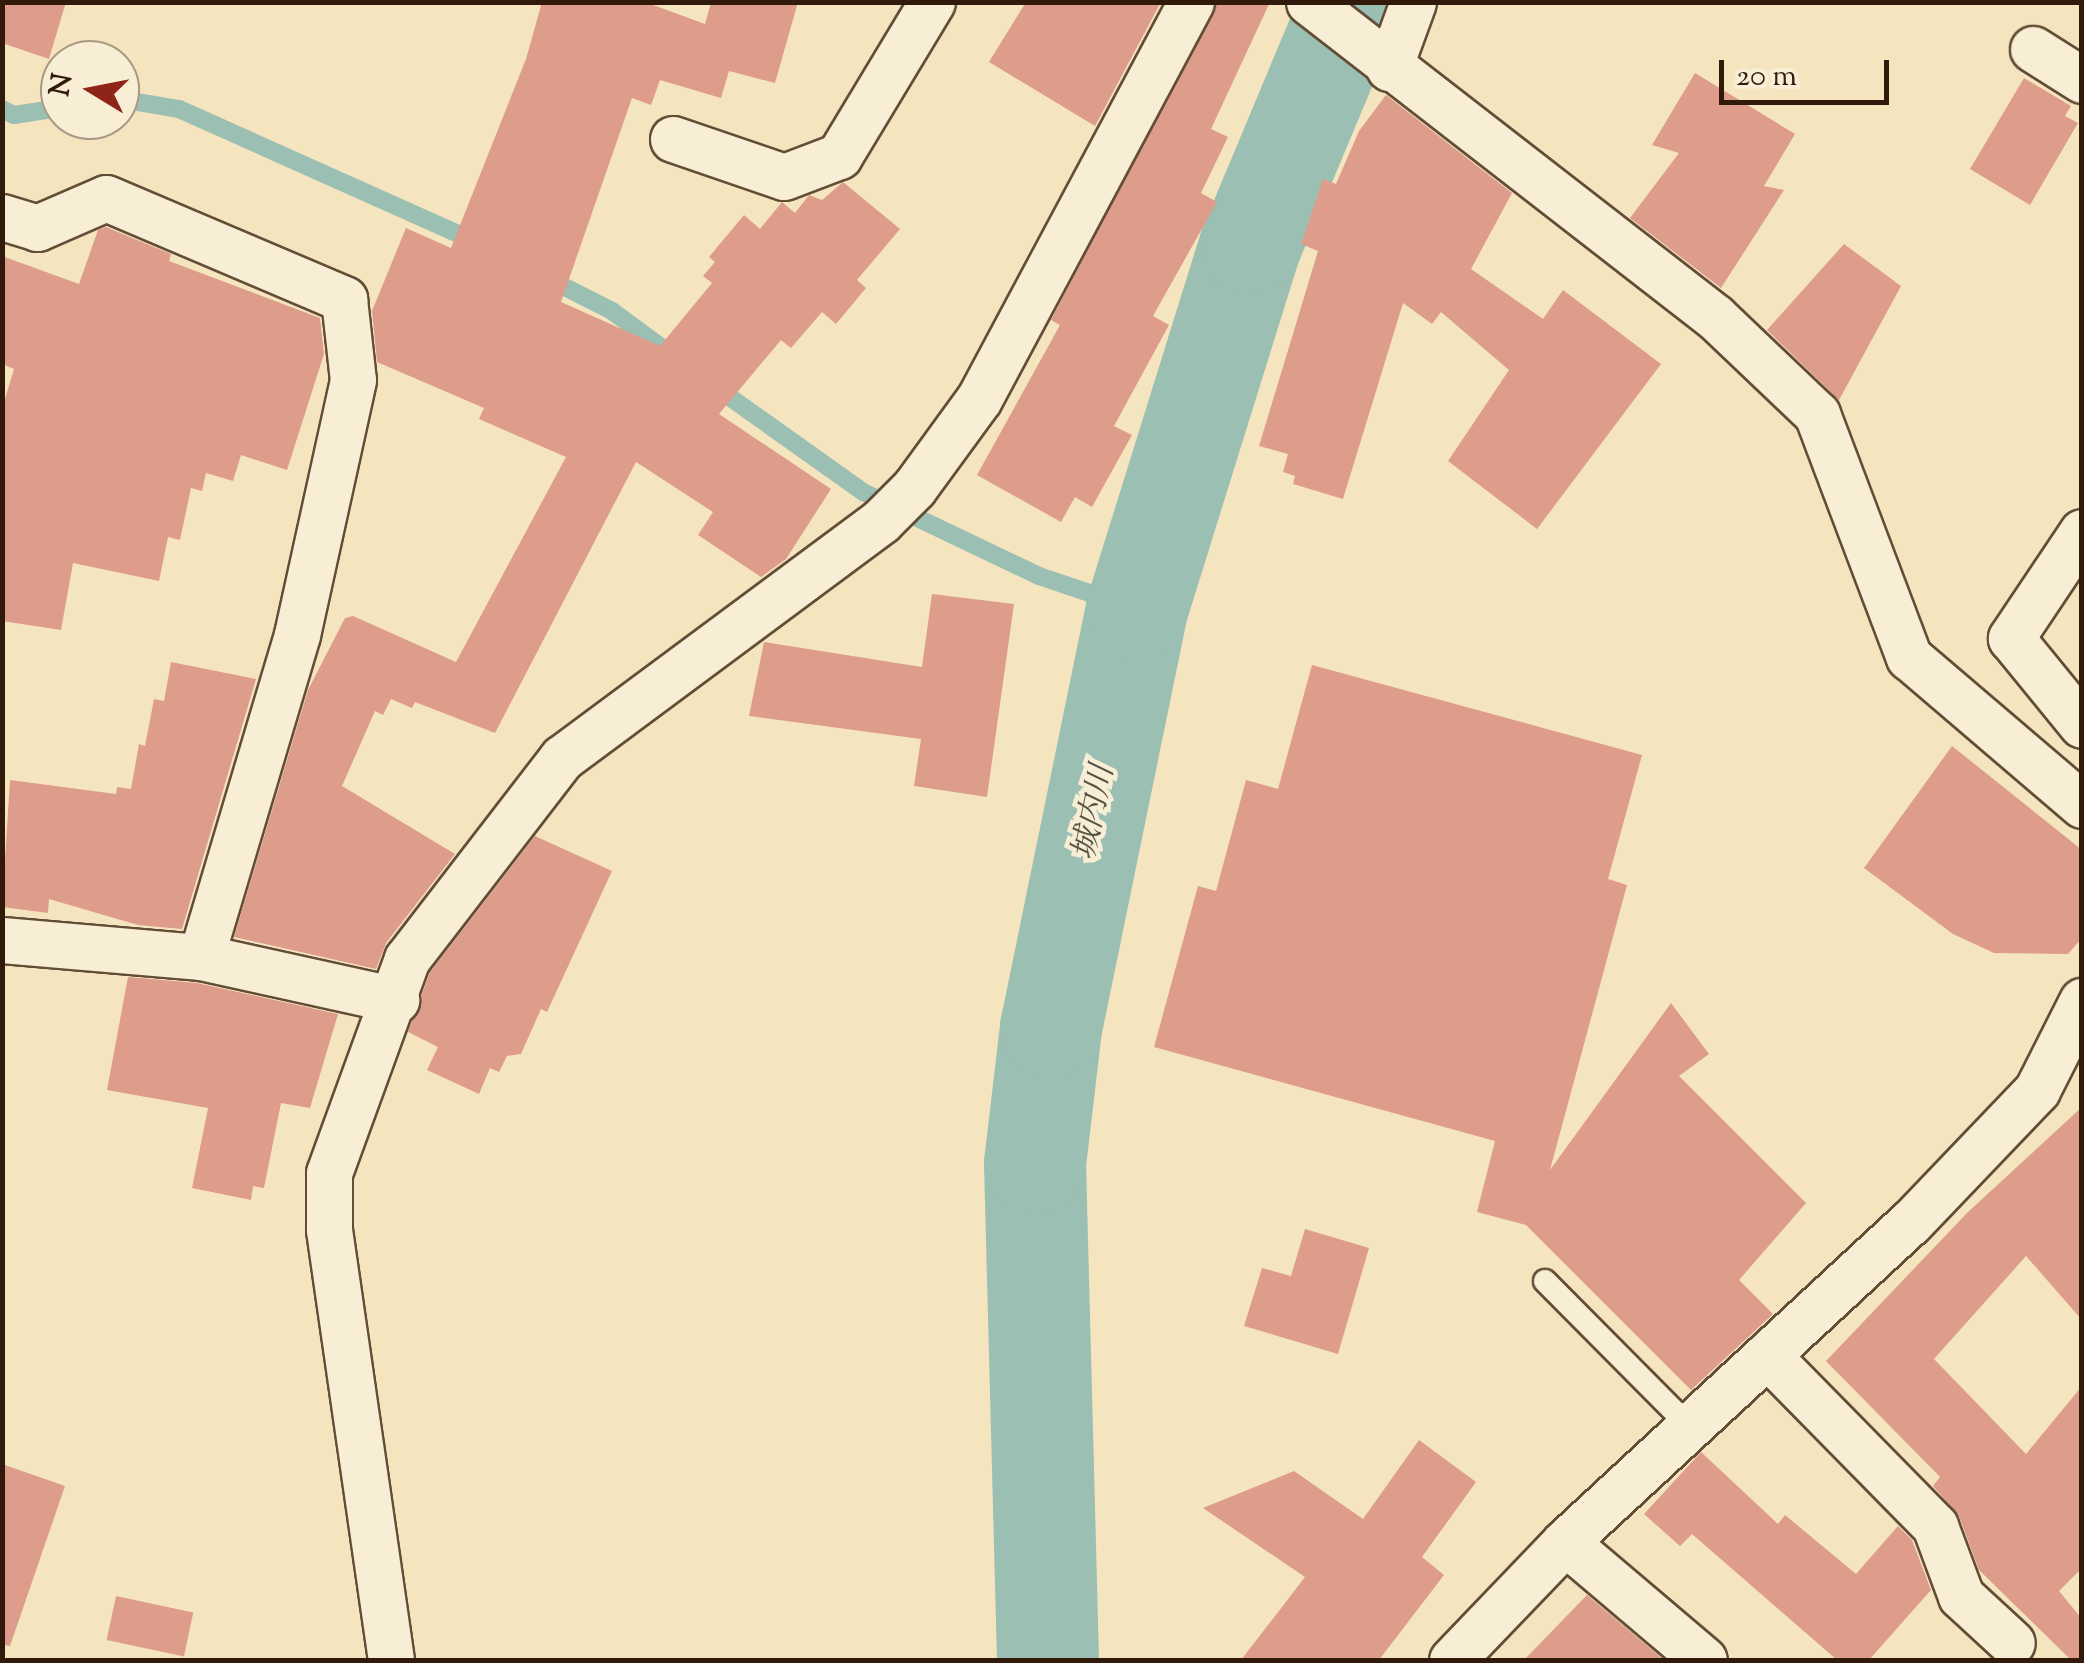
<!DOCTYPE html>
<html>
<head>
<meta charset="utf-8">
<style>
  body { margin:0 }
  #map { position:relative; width:2084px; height:1663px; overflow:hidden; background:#f5e5bf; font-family:"Sorts Mill Goudy","Noto Serif JP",serif }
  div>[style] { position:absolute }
  .stream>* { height:18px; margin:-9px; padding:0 9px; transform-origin:9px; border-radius:9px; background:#9cbfb4 }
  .river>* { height:102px; margin:-51px; padding:0 51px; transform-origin:51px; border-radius:51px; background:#9cbfb4 }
  .building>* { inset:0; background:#de9c8b; transform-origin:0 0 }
  .roads { filter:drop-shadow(2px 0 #634d37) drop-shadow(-2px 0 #634d37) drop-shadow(0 2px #634d37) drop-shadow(0 -2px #634d37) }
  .service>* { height:22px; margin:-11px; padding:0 11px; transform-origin:11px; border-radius:11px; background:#f8eed5 }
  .minor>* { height:45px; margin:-22.5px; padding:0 22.5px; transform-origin:22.5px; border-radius:22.5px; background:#f8eed5 }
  span { translate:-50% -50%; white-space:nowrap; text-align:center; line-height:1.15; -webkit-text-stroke:9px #f8eed5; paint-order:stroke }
  .water-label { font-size:32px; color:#575446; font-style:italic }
  .frame { position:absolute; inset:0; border:5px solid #321a0a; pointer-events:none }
  .north { position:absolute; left:40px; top:40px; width:100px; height:100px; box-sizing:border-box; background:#f8eed5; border:2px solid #a99984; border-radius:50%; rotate:280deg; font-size:28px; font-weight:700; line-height:40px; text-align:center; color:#321a0a }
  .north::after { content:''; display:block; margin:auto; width:35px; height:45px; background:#8f2418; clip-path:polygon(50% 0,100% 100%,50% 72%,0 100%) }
  .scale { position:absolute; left:1719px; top:60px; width:170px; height:45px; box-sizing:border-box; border:5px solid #321a0a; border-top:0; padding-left:12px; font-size:30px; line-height:35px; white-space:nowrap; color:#321a0a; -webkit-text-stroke:8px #f8eed5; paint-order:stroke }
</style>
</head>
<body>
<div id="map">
  <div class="stream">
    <div style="left:120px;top:99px;width:60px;rotate:9.6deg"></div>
    <div style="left:179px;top:109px;width:329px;rotate:24.1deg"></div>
    <div style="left:2px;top:109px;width:13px;rotate:27deg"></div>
    <div style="left:14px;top:115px;width:47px;rotate:-8.7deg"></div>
    <div style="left:547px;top:278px;width:73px;rotate:26.9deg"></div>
    <div style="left:612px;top:311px;width:81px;rotate:36.4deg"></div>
    <div style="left:714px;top:386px;width:183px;rotate:35.4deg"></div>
    <div style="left:863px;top:492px;width:195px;rotate:25.5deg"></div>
    <div style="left:1039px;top:576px;width:103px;rotate:18.6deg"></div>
  </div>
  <div class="river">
    <div style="left:1048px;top:1660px;width:496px;rotate:-91.5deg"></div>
    <div style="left:1035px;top:1164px;width:137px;rotate:-83.3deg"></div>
    <div style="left:1051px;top:1028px;width:428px;rotate:-78.4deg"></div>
    <div style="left:1137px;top:609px;width:382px;rotate:-72.7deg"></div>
    <div style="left:1251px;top:244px;width:262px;rotate:-67.3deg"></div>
  </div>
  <div class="building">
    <div style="clip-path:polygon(2px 2px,66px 2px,49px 59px,2px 43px)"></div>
    <div style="clip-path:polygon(542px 2px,645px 2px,705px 24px,711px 2px,798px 2px,775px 83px,729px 71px,721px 98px,660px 80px,651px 105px,632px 98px,561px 302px,660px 346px,712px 283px,703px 276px,715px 262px,709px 257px,744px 215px,760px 229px,782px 202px,795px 213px,809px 195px,822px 200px,843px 182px,900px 229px,857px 280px,866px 288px,836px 324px,822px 312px,791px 348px,781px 340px,719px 414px,831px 489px,786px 559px,761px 577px,698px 535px,713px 512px,636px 462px,495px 733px,415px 702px,412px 708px,391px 699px,383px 715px,375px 711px,342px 786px,455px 854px,386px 943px,376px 969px,234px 937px,308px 690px,345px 618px,353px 616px,456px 662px,566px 457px,479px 419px,484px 408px,377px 362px,372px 311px,406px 228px,451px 248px,526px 59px)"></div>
    <div style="clip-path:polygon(1026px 2px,1161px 2px,1095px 126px,989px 62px)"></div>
    <div style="clip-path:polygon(1217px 2px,1270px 2px,1211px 129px,1228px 137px,1201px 193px,1217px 202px,1153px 316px,1169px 325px,1114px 426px,1132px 435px,1092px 507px,1075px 497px,1061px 522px,977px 475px,1060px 325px,1051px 320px)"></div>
    <div style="clip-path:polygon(1695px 73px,1795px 134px,1764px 186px,1784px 190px,1721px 288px,1630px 218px,1679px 153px,1652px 145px)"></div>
    <div style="clip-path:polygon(2024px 78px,2071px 106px,2065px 116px,2078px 123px,2030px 205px,1970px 169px)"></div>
    <div style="clip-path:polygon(1386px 95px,1512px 193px,1471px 269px,1543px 319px,1563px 290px,1661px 364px,1537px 529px,1448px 461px,1509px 370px,1441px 312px,1432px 324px,1403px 303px,1343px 499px,1293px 484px,1295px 476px,1283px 472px,1288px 454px,1259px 446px,1318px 251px,1301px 244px,1323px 179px,1336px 184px,1359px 131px)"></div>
    <div style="clip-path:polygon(106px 227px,171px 254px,169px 261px,320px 318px,324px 354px,287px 470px,241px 455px,233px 481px,206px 473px,202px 491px,191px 488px,180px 540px,168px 537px,159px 581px,73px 563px,61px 630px,2px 621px,2px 409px,14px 369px,2px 364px,2px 256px,79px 284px,98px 230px)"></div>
    <div style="clip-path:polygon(1844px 244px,1901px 286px,1839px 400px,1767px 330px)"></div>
    <div style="clip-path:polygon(932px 594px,1014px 604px,987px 797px,914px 786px,921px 739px,749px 716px,764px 642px,922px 667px)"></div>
    <div style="clip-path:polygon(171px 662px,256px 679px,182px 929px,138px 925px,49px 899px,48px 913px,2px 907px,10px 780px,116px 794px,117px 787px,131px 789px,139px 744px,145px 746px,154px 699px,164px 701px)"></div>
    <div style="clip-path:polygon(1312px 665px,1642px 755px,1608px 879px,1627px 885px,1550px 1170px,1671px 1003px,1709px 1054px,1679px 1076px,1806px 1203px,1739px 1280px,1773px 1314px,1691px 1390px,1526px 1225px,1477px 1212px,1495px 1141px,1154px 1047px,1198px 886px,1216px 891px,1246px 780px,1278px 789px)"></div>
    <div style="clip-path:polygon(1952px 746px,2082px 850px,2082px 938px,2068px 954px,1994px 953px,1953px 934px,1864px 868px)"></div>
    <div style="clip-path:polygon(535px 836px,612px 871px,547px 1012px,541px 1009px,521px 1054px,507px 1056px,499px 1072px,490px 1068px,479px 1094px,427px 1070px,438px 1047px,408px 1032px,430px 972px)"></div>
    <div style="clip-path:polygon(128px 977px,197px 983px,338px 1014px,310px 1108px,281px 1103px,264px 1188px,253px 1186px,251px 1200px,192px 1188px,208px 1108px,107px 1090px)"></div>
    <div style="clip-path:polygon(2082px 1107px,2082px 1320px,2026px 1256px,1934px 1359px,2026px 1454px,2082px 1386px,2082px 1568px,2059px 1591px,2082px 1619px,2082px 1660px,2071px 1660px,1979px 1570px,1959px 1516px,1933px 1486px,1940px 1477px,1826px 1361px,1968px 1212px)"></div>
    <div style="clip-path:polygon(1305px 1229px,1369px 1248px,1338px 1354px,1244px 1326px,1262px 1268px,1291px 1276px)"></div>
    <div style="clip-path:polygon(1419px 1440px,1476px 1482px,1422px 1557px,1444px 1575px,1379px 1660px,1241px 1660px,1305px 1577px,1203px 1508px,1294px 1471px,1363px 1519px)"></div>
    <div style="clip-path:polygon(1701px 1452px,1778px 1524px,1785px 1515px,1856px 1574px,1898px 1526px,1912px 1540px,1931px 1590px,1869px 1660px,1837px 1660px,1692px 1534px,1680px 1546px,1644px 1514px)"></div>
    <div style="clip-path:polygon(2px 1464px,65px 1486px,10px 1646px,2px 1645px)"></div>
    <div style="clip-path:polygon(1587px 1595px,1664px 1660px,1524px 1660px)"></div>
    <div style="left:116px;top:1596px;width:79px;height:45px;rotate:12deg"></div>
  </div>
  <div class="roads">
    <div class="service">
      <div style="left:1545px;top:1281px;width:206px;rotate:45.2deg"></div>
    </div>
    <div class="minor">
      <div style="left:1309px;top:2px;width:514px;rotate:37.81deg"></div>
      <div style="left:1715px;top:317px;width:141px;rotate:43.6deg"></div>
      <div style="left:1817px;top:414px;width:260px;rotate:69.3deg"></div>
      <div style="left:1909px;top:657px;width:228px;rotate:40.5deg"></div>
      <div style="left:2033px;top:49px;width:58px;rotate:32.3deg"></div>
      <div style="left:1389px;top:68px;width:70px;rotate:-70deg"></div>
      <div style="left:673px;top:139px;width:117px;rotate:18.9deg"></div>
      <div style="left:784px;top:177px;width:59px;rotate:-20.9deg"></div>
      <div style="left:839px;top:156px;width:180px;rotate:-58.9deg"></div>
      <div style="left:2px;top:217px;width:37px;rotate:17deg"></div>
      <div style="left:37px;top:228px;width:75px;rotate:-23.5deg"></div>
      <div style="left:106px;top:198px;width:259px;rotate:23deg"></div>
      <div style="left:344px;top:299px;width:81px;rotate:83.7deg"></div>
      <div style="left:353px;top:380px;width:261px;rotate:102.4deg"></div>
      <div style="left:297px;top:635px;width:336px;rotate:106.6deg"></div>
      <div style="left:2082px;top:532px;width:128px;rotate:123.8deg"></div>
      <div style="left:2011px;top:638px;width:112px;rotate:50.8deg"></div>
      <div style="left:2px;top:940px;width:200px;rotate:4.9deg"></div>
      <div style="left:201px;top:957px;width:200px;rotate:12.4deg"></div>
      <div style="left:1767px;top:1355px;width:240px;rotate:45.5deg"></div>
      <div style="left:1935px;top:1526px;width:75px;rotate:69.6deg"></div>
      <div style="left:1961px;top:1596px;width:69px;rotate:42.7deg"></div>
      <div style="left:1565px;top:1542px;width:182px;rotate:40.3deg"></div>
      <div style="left:391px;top:1660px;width:435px;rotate:-98.2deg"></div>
      <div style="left:329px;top:1229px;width:56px;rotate:-90deg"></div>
      <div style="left:329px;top:1173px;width:228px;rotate:-70deg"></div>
      <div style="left:407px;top:959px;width:254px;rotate:-52.4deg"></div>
      <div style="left:562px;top:758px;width:397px;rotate:-36.6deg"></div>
      <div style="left:881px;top:521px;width:47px;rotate:-45deg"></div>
      <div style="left:914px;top:488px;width:110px;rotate:-53.9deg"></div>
      <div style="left:979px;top:399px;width:450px;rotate:-61.9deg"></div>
      <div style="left:1452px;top:1660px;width:163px;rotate:-46.2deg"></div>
      <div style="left:1565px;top:1542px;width:470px;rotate:-42.8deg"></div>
      <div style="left:1910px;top:1223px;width:184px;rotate:-46.3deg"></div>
      <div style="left:2037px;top:1090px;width:100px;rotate:-63.2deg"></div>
    </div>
  </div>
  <div class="water-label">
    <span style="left:1095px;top:813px;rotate:-78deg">城内川</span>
  </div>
  <div class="frame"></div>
  <div class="north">N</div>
  <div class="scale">20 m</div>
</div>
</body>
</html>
